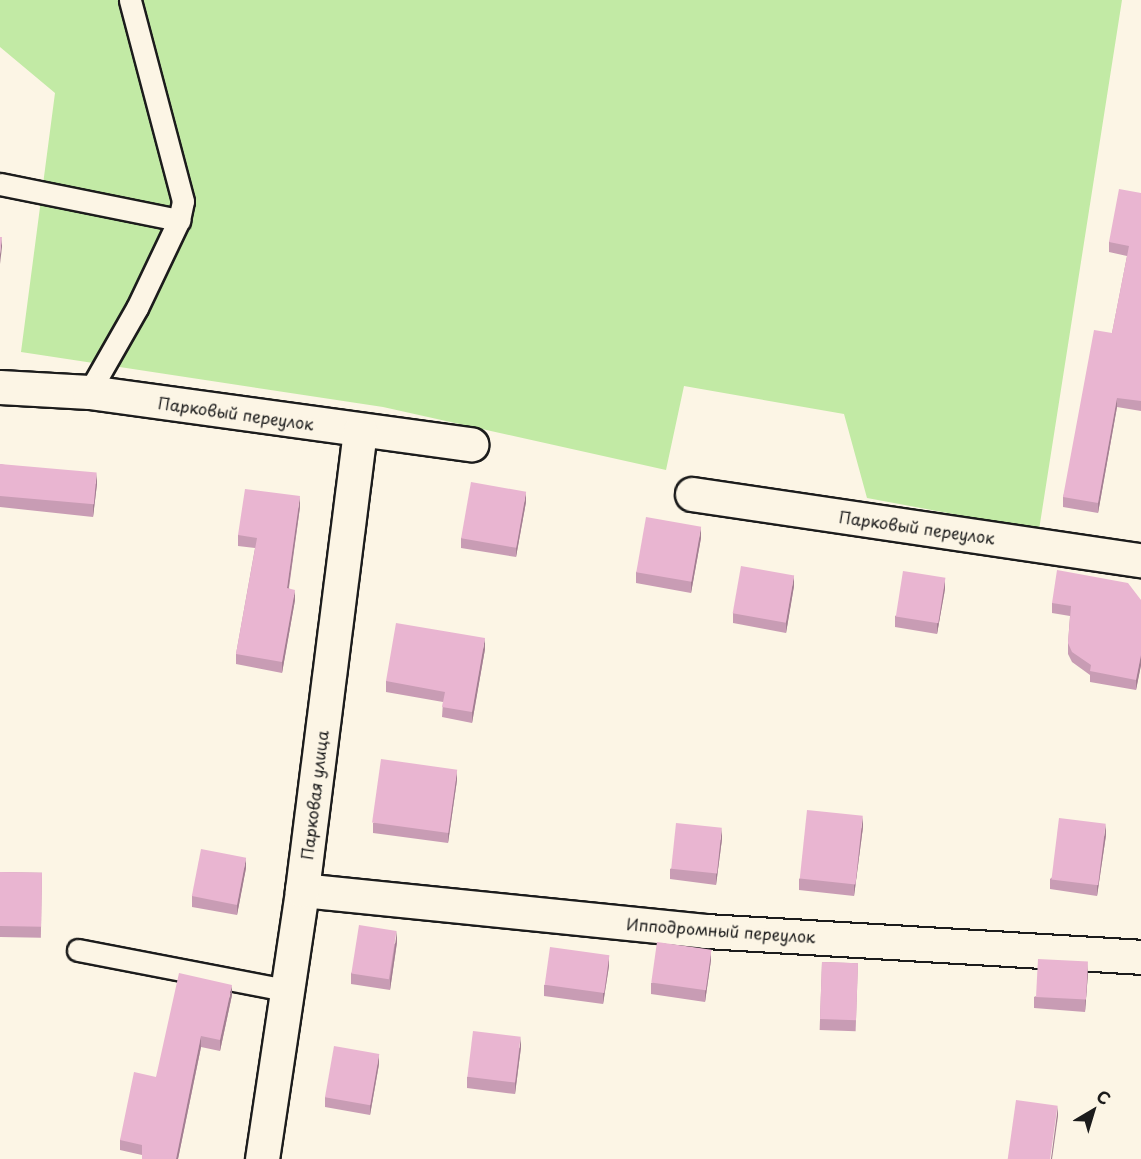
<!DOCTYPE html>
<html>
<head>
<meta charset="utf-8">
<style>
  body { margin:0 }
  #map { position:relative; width:1141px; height:1159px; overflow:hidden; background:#fcf5e5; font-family:"Playpen Sans",sans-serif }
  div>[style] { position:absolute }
  .green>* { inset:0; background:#c2eaa5 }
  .roads { filter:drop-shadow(2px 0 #1c1c1c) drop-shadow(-2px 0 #1c1c1c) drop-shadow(0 2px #1c1c1c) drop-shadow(0 -2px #1c1c1c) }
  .lane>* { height:21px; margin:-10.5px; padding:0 10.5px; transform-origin:10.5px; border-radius:10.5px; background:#fcf5e5 }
  .street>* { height:33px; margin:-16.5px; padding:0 16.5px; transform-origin:16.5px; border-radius:16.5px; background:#fcf5e5 }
  .wall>* { inset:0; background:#c89cb4; transform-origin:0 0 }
  .shaded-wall>* { inset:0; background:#a37f92 }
  .building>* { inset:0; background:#e9b5d1; transform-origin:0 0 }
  span { translate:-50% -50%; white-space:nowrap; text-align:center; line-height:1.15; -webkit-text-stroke:4.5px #fcf5e5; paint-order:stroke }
  .street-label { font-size:16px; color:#1c1c1c }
  .north { position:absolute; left:1063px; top:1081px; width:60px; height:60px; -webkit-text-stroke:4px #fcf5e5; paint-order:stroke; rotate:38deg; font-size:16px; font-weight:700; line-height:24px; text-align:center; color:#1c1c1c }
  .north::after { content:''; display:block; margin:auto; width:21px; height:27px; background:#1c1c1c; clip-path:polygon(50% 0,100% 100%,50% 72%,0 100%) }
</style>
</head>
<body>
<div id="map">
  <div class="green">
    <div style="clip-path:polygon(0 0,1122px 0,1039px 530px,867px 498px,844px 414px,684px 386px,666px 470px,383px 407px,21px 352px,55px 93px,0 47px)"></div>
  </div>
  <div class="roads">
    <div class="lane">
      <div style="left:0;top:184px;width:183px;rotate:11.4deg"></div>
      <div style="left:89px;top:392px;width:97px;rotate:-60.3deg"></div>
      <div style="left:137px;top:308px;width:98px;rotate:-64.5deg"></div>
      <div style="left:179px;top:220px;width:19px;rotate:-78deg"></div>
      <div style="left:183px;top:201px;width:208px;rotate:-104.8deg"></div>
      <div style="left:78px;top:950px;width:212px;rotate:10.9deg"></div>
    </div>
    <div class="street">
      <div style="left:0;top:387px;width:89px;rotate:3.2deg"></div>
      <div style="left:89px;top:392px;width:386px;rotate:7.8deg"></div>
      <div style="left:692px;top:494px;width:454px;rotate:8.4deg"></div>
      <div style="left:302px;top:890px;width:406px;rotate:5.8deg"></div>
      <div style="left:706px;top:931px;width:436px;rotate:3.4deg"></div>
      <div style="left:262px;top:1159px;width:272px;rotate:-81.5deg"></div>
      <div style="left:302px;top:890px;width:463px;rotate:-82.8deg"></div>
    </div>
  </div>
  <div class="wall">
    <div style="clip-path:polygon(1141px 193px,1141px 411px,1117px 407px,1098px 513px,1063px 507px,1063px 497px,1112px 333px,1127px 256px,1109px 252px,1109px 242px)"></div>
    <div style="clip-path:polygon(0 464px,97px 484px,93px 517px,0 507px)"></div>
    <div style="clip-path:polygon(526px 502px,516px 557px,461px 548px,461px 538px)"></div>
    <div style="clip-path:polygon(300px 507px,289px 588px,295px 600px,282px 673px,236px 664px,236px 654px,255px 548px,238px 546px,238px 535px)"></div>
    <div style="clip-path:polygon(701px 538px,691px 593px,636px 583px,636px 572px)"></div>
    <div style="clip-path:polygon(794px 586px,786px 633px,733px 623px,733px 613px)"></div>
    <div style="clip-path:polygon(945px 589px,937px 634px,895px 627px,895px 616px)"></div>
    <div style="clip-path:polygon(1141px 600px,1141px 665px,1136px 690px,1090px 682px,1090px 675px,1072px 662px,1068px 654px,1068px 643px,1070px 616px,1052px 613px,1052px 603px)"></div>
    <div style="clip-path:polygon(485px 649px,472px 723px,442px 717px,443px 702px,386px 692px,386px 681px)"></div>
    <div style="clip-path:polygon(457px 780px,448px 843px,373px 833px,373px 823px)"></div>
    <div style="clip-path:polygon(863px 827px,854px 896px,799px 890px,799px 879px)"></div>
    <div style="clip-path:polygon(1106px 835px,1097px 896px,1050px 889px,1050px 879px)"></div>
    <div style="clip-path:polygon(722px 839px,716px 885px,670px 879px,670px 869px)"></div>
    <div style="clip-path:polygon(246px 868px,237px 915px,192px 907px,192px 896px)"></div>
    <div style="left:0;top:872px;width:42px;height:65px;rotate:1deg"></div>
    <div style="clip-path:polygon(397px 942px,390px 990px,351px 984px,351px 973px)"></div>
    <div style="clip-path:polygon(711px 960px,705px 1002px,651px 994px,651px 983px)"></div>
    <div style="left:822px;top:962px;width:36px;height:68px;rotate:2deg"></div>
    <div style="clip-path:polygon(609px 966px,603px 1004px,544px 996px,544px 985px)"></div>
    <div style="clip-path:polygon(1088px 973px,1085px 1012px,1034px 1008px,1034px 997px)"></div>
    <div style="clip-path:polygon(232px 995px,220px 1051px,201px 1047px,178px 1159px,142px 1159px,142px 1155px,120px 1150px,120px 1140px,156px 1077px)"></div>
    <div style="clip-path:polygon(521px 1047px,515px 1094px,467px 1088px,467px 1077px)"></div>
    <div style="clip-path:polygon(379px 1064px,370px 1115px,325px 1107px,325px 1097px)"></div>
  </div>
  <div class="shaded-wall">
    <div style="clip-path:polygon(2px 237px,2px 247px,0 264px,0 254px)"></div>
    <div style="clip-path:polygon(1117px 398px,1117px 407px,1098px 513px,1098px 503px)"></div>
    <div style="clip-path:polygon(97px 473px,97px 484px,93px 517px,93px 506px)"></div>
    <div style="clip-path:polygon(526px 492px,526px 502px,516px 557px,516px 547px)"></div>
    <div style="clip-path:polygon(300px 496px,300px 507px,287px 599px,287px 588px)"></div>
    <div style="clip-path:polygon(701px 527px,701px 538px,691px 593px,691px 582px)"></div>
    <div style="clip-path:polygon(794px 575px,794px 586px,786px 633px,786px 622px)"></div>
    <div style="clip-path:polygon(945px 578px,945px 589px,937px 634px,937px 624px)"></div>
    <div style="clip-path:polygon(295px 590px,295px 600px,282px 673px,282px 662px)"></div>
    <div style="clip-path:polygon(485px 638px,485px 649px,472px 723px,472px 712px)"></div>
    <div style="clip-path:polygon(1141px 655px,1141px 665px,1136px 690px,1136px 680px)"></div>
    <div style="clip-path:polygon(457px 770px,457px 780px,448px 843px,448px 833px)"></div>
    <div style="clip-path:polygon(863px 816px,863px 827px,854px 896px,854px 886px)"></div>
    <div style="clip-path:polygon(1106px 824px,1106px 835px,1097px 896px,1097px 885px)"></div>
    <div style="clip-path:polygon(722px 828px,722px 839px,716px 885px,716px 875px)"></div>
    <div style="clip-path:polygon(246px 858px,246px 868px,237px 915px,237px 905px)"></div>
    <div style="clip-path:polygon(397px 931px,397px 942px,390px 990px,390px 980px)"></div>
    <div style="clip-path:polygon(711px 950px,711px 960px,705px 1002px,705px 992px)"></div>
    <div style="clip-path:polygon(609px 955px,609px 966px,603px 1004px,603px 994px)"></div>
    <div style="clip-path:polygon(1088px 962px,1088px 973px,1085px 1012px,1085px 1002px)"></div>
    <div style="clip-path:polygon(232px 985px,232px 995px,220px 1051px,220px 1040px)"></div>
    <div style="clip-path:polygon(201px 1036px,201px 1047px,178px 1159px,176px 1159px)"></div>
    <div style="clip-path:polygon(521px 1037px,521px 1047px,515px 1094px,515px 1083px)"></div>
    <div style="clip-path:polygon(379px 1054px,379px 1064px,370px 1115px,370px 1105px)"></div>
    <div style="clip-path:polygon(1058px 1106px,1058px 1116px,1052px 1159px,1051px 1159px)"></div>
  </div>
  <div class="building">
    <div style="clip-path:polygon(1119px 189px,1141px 193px,1141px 401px,1117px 398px,1098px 503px,1063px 497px,1094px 330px,1112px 333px,1129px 246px,1109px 242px)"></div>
    <div style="clip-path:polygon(0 237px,2px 237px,0 254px)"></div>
    <div style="left:0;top:464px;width:97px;height:32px;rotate:5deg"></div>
    <div style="left:471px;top:482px;width:56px;height:57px;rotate:10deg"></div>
    <div style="clip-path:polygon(245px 489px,300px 496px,287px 588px,295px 590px,282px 662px,236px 654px,257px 538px,238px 535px)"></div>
    <div style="left:646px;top:517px;width:56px;height:56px;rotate:10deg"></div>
    <div style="left:741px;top:566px;width:54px;height:48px;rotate:10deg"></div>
    <div style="clip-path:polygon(1057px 570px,1128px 583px,1141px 600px,1141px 655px,1136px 680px,1090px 671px,1091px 665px,1072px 652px,1068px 643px,1071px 606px,1052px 603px)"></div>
    <div style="left:903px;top:571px;width:43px;height:46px;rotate:9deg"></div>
    <div style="clip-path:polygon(396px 623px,485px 638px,472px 712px,442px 707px,445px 692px,386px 681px)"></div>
    <div style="left:381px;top:759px;width:77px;height:64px;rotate:8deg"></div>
    <div style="left:807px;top:810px;width:56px;height:69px;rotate:6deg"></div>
    <div style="left:1059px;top:818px;width:47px;height:62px;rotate:7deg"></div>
    <div style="left:676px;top:823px;width:46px;height:46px;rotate:6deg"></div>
    <div style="left:201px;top:849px;width:46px;height:48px;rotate:11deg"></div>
    <div style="left:0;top:872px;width:42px;height:54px;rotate:1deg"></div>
    <div style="left:359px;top:925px;width:38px;height:49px;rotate:9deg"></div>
    <div style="left:657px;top:942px;width:55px;height:41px;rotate:8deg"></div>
    <div style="left:550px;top:947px;width:60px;height:38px;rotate:8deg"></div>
    <div style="left:1038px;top:959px;width:50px;height:38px;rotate:3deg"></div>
    <div style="left:822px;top:962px;width:36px;height:57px;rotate:2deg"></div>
    <div style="clip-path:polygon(179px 973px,232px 985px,220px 1040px,201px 1036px,176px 1159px,142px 1159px,142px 1145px,120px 1140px,134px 1072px,156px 1077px)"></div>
    <div style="left:473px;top:1031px;width:48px;height:46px;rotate:7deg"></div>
    <div style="left:334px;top:1046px;width:46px;height:52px;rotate:10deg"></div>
    <div style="left:1016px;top:1100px;width:42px;height:60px;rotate:8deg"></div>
  </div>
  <div class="street-label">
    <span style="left:236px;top:413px;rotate:8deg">Парковый переулок</span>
    <span style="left:917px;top:527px;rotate:8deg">Парковый переулок</span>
    <span style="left:314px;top:795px;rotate:-83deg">Парковая улица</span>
    <span style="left:721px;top:930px;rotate:4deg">Ипподромный переулок</span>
  </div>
  <div class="north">С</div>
</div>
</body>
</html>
